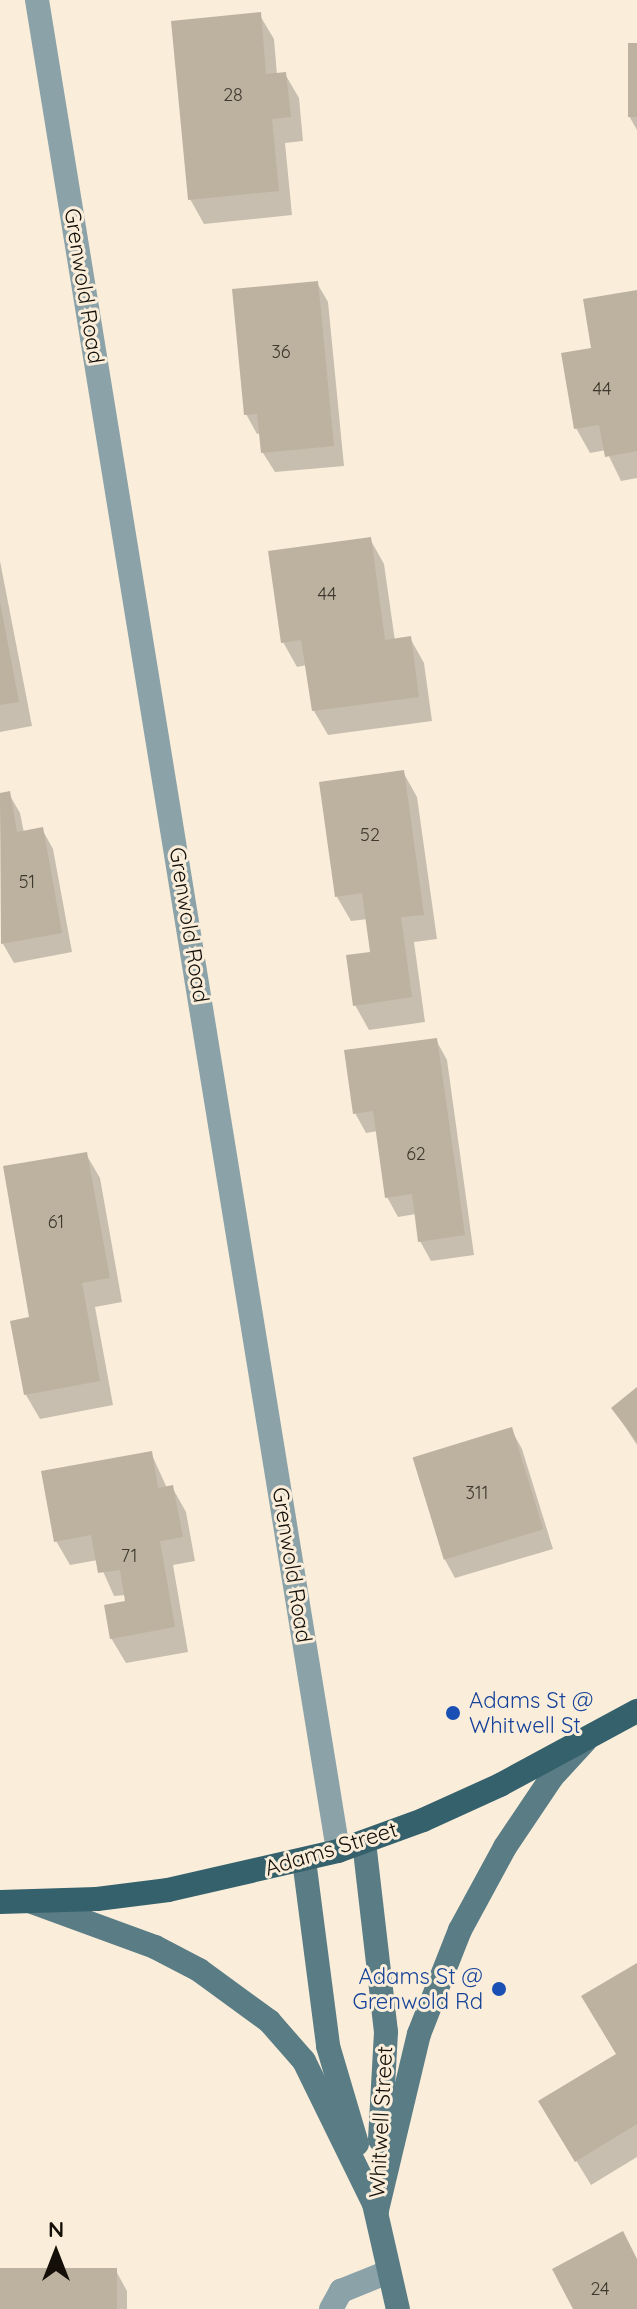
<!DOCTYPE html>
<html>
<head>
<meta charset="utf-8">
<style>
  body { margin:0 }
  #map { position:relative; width:637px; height:2309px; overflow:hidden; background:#faeedb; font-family:Quicksand,sans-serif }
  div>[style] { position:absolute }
  .shadow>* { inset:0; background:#0003 }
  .building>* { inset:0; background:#bdb29f; transform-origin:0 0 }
  .street>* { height:24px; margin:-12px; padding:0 12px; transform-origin:12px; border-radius:12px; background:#8aa2a8 }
  .secondary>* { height:24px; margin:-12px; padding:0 12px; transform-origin:12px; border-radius:12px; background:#597c85 }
  .primary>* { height:24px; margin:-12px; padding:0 12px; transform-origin:12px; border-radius:12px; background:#35616c }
  .dots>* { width:22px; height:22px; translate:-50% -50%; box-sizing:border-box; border:4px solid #faeedb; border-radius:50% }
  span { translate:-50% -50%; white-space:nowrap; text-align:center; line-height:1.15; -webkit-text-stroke:6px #faeedb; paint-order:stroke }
  .number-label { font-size:18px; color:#3e382e }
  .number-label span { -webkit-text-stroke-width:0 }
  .street-label { font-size:22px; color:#141009 }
  .transit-label { font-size:22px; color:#164399 }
  .left { translate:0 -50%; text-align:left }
  .right { translate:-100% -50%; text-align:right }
  .north { position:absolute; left:16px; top:2213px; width:80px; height:80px; -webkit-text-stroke:6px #faeedb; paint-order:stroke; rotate:0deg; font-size:22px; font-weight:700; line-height:32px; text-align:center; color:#141009 }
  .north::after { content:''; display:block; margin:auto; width:28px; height:36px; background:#141009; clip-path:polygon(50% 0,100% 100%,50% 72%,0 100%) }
</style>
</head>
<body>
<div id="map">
  <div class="shadow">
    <div style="clip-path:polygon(259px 14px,274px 39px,277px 75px,285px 74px,299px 98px,303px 141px,285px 143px,292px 215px,204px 224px,190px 199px)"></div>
    <div style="clip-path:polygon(637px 45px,637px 130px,629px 116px)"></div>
    <div style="clip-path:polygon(317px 283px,328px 302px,344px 466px,275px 472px,263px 453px,261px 433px,257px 434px,246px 414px)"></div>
    <div style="clip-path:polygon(637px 292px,637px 478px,621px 481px,606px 450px,590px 453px,576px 428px,594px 350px)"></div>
    <div style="clip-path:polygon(370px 539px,384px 564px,395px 641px,410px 638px,424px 663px,432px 721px,328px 735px,314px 711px,307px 665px,297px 667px,283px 642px)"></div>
    <div style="clip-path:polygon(0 561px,32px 726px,0 732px)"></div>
    <div style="clip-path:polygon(403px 772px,417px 797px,437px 939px,414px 942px,425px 1022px,369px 1030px,355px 1005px,372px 954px,368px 919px,351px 921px,337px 897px)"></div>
    <div style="clip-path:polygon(9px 794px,20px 813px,24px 833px,42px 829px,53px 849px,72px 952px,14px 963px,3px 944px,0 795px)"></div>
    <div style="clip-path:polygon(436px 1040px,447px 1060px,474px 1255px,431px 1261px,420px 1241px,416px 1214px,398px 1217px,387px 1197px,378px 1131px,366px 1133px,355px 1113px)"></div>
    <div style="clip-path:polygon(86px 1154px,100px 1178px,122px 1302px,95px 1307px,113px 1405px,40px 1419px,26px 1395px,32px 1319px)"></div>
    <div style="clip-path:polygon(637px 1390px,637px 1445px,613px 1408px)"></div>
    <div style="clip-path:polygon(511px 1429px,522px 1449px,553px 1549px,455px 1578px,444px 1558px)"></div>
    <div style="clip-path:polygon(151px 1453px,167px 1488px,172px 1487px,186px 1512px,195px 1561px,173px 1565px,188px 1652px,126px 1663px,111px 1638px,128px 1603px,126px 1595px,114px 1596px,98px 1560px,70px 1565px,56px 1541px)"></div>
    <div style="clip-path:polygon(637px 1965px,637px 2157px,591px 2185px,555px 2126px,618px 2055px)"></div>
    <div style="clip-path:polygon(0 2270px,116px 2271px,127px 2291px,127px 2309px,0 2309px)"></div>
  </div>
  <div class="building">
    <div style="clip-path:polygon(261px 12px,266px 74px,286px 72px,291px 117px,272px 119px,279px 191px,188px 200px,171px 21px)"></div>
    <div style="left:628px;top:43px;width:9px;height:74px"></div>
    <div style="clip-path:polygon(318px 281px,334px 446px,261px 453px,257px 414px,244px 415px,232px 289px)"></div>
    <div style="clip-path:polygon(637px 290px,637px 451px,605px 457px,599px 425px,574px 429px,561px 353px,591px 348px,583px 299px)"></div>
    <div style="clip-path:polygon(371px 537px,385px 640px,411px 636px,419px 697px,312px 711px,301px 640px,281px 643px,268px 551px)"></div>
    <div style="clip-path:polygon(0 602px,19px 702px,0 705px)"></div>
    <div style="clip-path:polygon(404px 770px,424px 915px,401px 917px,412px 997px,353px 1006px,346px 955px,370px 952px,362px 893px,335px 897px,319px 782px)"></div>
    <div style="clip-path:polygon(10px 791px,17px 832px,43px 827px,62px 933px,1px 944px,0 793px)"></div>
    <div style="clip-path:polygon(437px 1038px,465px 1235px,418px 1242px,412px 1194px,385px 1198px,373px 1111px,353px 1114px,344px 1050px)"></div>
    <div style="clip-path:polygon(87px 1152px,110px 1278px,82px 1283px,100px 1381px,24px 1395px,10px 1321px,29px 1317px,3px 1166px)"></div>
    <div style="clip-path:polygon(637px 1387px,637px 1442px,611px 1408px)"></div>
    <div style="left:512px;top:1427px;width:107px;height:104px;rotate:73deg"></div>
    <div style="clip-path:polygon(152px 1451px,158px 1488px,173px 1485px,183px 1537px,160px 1541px,175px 1627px,110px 1639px,104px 1605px,125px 1601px,120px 1570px,98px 1573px,91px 1535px,54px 1542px,41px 1471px)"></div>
    <div style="clip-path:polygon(637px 1963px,637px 2124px,575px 2162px,538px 2101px,616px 2054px,581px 1996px)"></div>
    <div style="clip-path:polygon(623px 2231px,637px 2259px,637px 2309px,573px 2309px,552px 2269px)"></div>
    <div style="left:0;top:2268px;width:117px;height:41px"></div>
  </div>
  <div class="street">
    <div style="left:37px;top:0;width:1875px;rotate:80.76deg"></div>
    <div style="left:331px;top:2309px;width:21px;rotate:-61deg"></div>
    <div style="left:341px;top:2291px;width:51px;rotate:-22deg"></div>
  </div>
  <div class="secondary">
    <div style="left:364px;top:1842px;width:191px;rotate:83.4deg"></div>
    <div style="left:386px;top:2032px;width:108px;rotate:93.2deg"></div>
    <div style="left:304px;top:1860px;width:188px;rotate:82.6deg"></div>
    <div style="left:328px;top:2046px;width:102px;rotate:73.5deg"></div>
    <div style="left:32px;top:1902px;width:131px;rotate:20.1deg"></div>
    <div style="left:155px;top:1947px;width:50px;rotate:27.6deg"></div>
    <div style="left:199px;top:1970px;width:87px;rotate:36.1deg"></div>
    <div style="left:269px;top:2021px;width:53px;rotate:48.8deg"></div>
    <div style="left:304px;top:2061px;width:166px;rotate:63.9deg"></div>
    <div style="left:372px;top:2195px;width:117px;rotate:77.2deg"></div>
    <div style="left:377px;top:2210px;width:181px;rotate:-76.6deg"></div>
    <div style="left:419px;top:2034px;width:112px;rotate:-68.5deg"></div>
    <div style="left:460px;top:1930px;width:94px;rotate:-61.5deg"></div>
    <div style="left:505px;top:1847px;width:84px;rotate:-56.1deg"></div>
    <div style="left:552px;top:1777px;width:50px;rotate:-47.4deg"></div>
  </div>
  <div class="primary">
    <div style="left:0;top:1902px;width:97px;rotate:-1.8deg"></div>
    <div style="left:97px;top:1899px;width:72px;rotate:-7.2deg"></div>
    <div style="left:168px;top:1890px;width:174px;rotate:-12.9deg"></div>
    <div style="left:338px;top:1851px;width:90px;rotate:-20deg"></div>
    <div style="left:423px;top:1820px;width:85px;rotate:-24.4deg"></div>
    <div style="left:500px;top:1785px;width:156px;rotate:-28.4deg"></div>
  </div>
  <div class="dots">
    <div style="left:453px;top:1713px;background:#1a4fb4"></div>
    <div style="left:499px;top:1989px;background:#1a4fb4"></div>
  </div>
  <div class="number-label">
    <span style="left:233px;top:95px">28</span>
    <span style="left:281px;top:352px">36</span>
    <span style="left:602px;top:389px">44</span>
    <span style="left:327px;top:594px">44</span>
    <span style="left:370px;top:835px">52</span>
    <span style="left:27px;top:882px">51</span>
    <span style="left:416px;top:1154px">62</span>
    <span style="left:56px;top:1222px">61</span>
    <span style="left:477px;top:1493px">311</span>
    <span style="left:129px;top:1556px">71</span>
    <span style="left:600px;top:2289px">24</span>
  </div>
  <div class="street-label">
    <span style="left:84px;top:286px;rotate:81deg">Grenwold Road</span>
    <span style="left:189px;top:925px;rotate:81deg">Grenwold Road</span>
    <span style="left:292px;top:1565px;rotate:81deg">Grenwold Road</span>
    <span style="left:331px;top:1849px;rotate:-17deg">Adams Street</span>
    <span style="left:381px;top:2122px;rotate:-87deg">Whitwell Street</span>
  </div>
  <div class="transit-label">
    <span class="left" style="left:469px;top:1713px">Adams St @<br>Whitwell St</span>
    <span class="right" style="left:483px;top:1989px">Adams St @<br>Grenwold Rd</span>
  </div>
  <div class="north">N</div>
</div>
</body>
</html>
